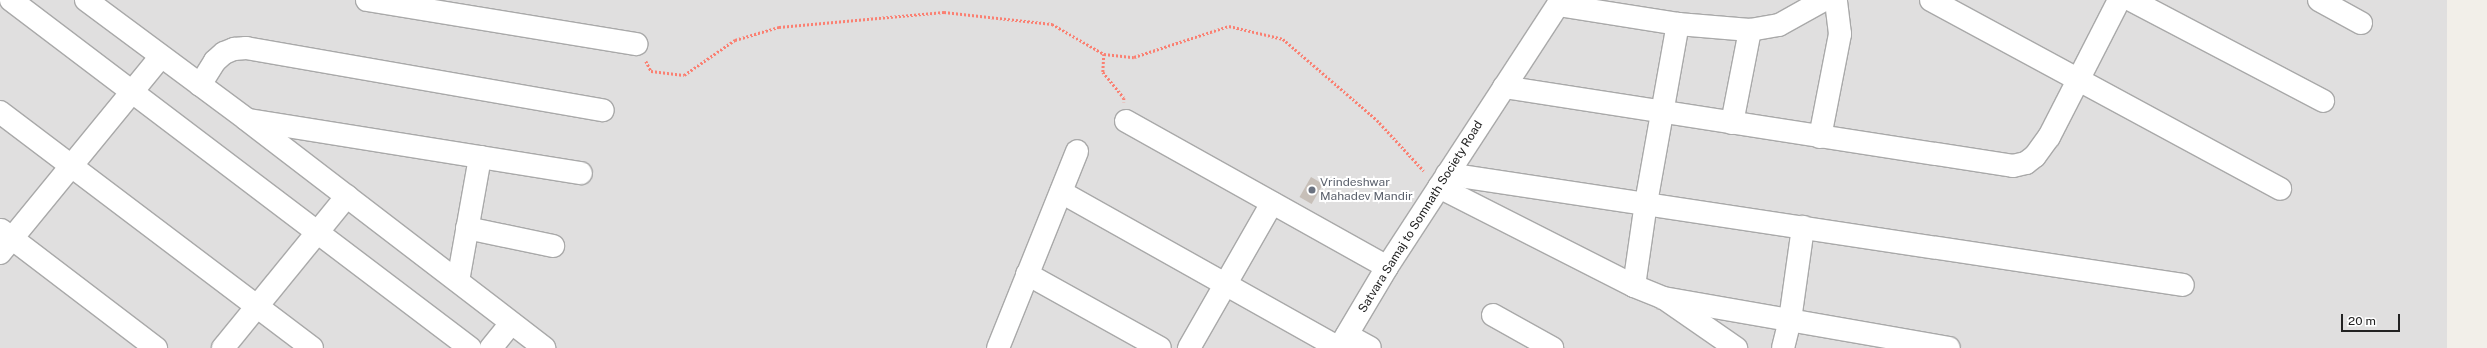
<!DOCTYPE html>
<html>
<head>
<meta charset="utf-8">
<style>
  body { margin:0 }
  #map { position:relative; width:2487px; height:348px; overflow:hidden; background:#f2efe9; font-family:"Public Sans",sans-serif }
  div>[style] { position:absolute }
  .residential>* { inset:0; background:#e0dfdf; transform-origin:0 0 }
  .building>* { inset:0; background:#c7bfb8; transform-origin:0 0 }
  .path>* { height:2.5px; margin-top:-1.25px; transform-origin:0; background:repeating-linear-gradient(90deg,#fa8072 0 2px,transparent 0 4px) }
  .roads { filter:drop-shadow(1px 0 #a9a9a9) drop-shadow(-1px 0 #a9a9a9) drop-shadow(0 1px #a9a9a9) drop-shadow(0 -1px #a9a9a9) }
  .street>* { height:22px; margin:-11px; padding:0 11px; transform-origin:11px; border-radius:11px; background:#fff }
  .dots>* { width:11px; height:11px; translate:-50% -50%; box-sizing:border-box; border:2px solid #fff; border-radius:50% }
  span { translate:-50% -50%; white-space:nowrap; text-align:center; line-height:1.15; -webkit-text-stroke:4px #fff; paint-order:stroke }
  .worship-label { font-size:12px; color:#5b616d }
  .left { translate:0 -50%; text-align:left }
  .street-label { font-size:12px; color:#222 }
  .scale { position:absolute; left:2341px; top:314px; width:59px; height:18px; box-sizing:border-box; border:2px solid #222; border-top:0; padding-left:5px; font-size:12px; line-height:14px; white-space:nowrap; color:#222; -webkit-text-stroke:3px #fff; paint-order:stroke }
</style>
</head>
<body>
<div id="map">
  <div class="residential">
    <div style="left:0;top:0;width:2447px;height:348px"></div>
  </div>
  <div class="building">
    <div style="left:1311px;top:177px;width:14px;height:23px;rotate:30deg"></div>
  </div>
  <div class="path">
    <div style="left:1104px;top:54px;width:18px;rotate:93deg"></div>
    <div style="left:1103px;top:72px;width:33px;rotate:51deg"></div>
    <div style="left:1124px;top:98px;width:4px;rotate:90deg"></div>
    <div style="left:646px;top:61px;width:11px;rotate:63deg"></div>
    <div style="left:651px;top:71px;width:33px;rotate:7deg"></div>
    <div style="left:684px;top:75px;width:62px;rotate:-34.5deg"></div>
    <div style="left:735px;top:40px;width:46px;rotate:-16.5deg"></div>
    <div style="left:779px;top:27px;width:166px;rotate:-5.2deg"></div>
    <div style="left:944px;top:12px;width:109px;rotate:6.3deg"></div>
    <div style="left:1052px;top:24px;width:60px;rotate:30deg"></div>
    <div style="left:1104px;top:54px;width:30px;rotate:6deg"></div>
    <div style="left:1134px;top:57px;width:100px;rotate:-18.1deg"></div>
    <div style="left:1229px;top:26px;width:56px;rotate:13.5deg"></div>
    <div style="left:1283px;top:39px;width:124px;rotate:40.8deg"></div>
    <div style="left:1377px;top:120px;width:69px;rotate:47.3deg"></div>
  </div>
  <div class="roads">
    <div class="street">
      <div style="left:11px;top:0;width:576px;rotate:37.17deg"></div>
      <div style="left:86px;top:0;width:199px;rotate:36.6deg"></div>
      <div style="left:246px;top:119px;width:376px;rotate:37.5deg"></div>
      <div style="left:367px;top:0;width:273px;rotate:9.3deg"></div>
      <div style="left:1931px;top:0;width:397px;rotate:28.4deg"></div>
      <div style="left:2131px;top:0;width:217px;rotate:27.7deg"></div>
      <div style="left:2319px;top:0;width:48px;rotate:28.7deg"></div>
      <div style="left:1558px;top:5px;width:121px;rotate:9deg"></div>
      <div style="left:1678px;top:24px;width:72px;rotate:4.8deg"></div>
      <div style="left:1750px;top:30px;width:29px;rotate:-10deg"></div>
      <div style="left:1779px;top:25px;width:51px;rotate:-29.1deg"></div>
      <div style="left:200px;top:85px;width:28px;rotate:-58deg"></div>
      <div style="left:215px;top:61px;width:12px;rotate:-42deg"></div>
      <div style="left:224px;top:53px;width:11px;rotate:-22deg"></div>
      <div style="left:234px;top:49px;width:12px;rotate:-5deg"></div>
      <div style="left:246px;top:48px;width:362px;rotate:9.9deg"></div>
      <div style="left:1504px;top:87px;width:515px;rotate:8.82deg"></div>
      <div style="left:2013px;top:166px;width:13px;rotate:-13deg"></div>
      <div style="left:2026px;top:163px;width:11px;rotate:-38deg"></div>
      <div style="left:2035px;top:156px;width:24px;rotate:-54deg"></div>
      <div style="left:2049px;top:137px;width:154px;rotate:-62.9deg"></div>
      <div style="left:0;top:112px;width:391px;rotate:37.1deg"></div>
      <div style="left:249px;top:120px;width:336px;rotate:9.1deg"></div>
      <div style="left:1126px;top:121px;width:299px;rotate:29.2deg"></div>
      <div style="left:1732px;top:123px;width:95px;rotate:-79deg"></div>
      <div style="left:1820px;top:137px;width:105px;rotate:-79deg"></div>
      <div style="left:1840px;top:34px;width:34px;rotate:-97deg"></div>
      <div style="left:1447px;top:174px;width:744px;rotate:8.58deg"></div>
      <div style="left:1439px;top:187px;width:219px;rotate:26.9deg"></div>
      <div style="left:1634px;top:286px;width:31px;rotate:22deg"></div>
      <div style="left:1663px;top:298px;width:290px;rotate:9.9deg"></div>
      <div style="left:1061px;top:192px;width:319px;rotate:29.3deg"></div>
      <div style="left:467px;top:228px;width:88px;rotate:11.8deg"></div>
      <div style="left:1px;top:230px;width:195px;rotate:37.3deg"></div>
      <div style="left:0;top:253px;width:254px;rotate:-50.7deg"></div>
      <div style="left:1027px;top:274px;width:152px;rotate:29.1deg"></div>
      <div style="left:458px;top:281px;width:126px;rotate:-79.9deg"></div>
      <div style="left:1634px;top:286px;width:84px;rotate:-81.8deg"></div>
      <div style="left:1646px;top:203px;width:182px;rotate:-79.9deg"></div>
      <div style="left:1668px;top:301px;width:83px;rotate:34.7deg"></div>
      <div style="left:1493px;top:315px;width:68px;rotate:29.2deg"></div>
      <div style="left:1347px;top:335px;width:26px;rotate:29deg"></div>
      <div style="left:223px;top:348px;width:196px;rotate:-50.8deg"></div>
      <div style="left:491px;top:348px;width:32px;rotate:-51deg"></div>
      <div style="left:998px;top:348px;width:212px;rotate:-68.1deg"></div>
      <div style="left:1189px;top:348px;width:167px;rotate:-60.2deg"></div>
      <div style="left:1339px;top:348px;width:94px;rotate:-59.3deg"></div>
      <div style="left:1387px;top:267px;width:319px;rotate:-56.9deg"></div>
      <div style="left:1783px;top:348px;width:29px;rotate:-76deg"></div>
      <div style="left:1790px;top:320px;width:94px;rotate:-82deg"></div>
    </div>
  </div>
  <div class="dots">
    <div style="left:1312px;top:190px;background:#6b7280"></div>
  </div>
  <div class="worship-label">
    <span class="left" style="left:1320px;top:190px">Vrindeshwar<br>Mahadev Mandir</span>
  </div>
  <div class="street-label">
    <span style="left:1421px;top:217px;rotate:-58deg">Satvara Samaj to Somnath Society Road</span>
  </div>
  <div class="scale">20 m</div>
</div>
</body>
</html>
